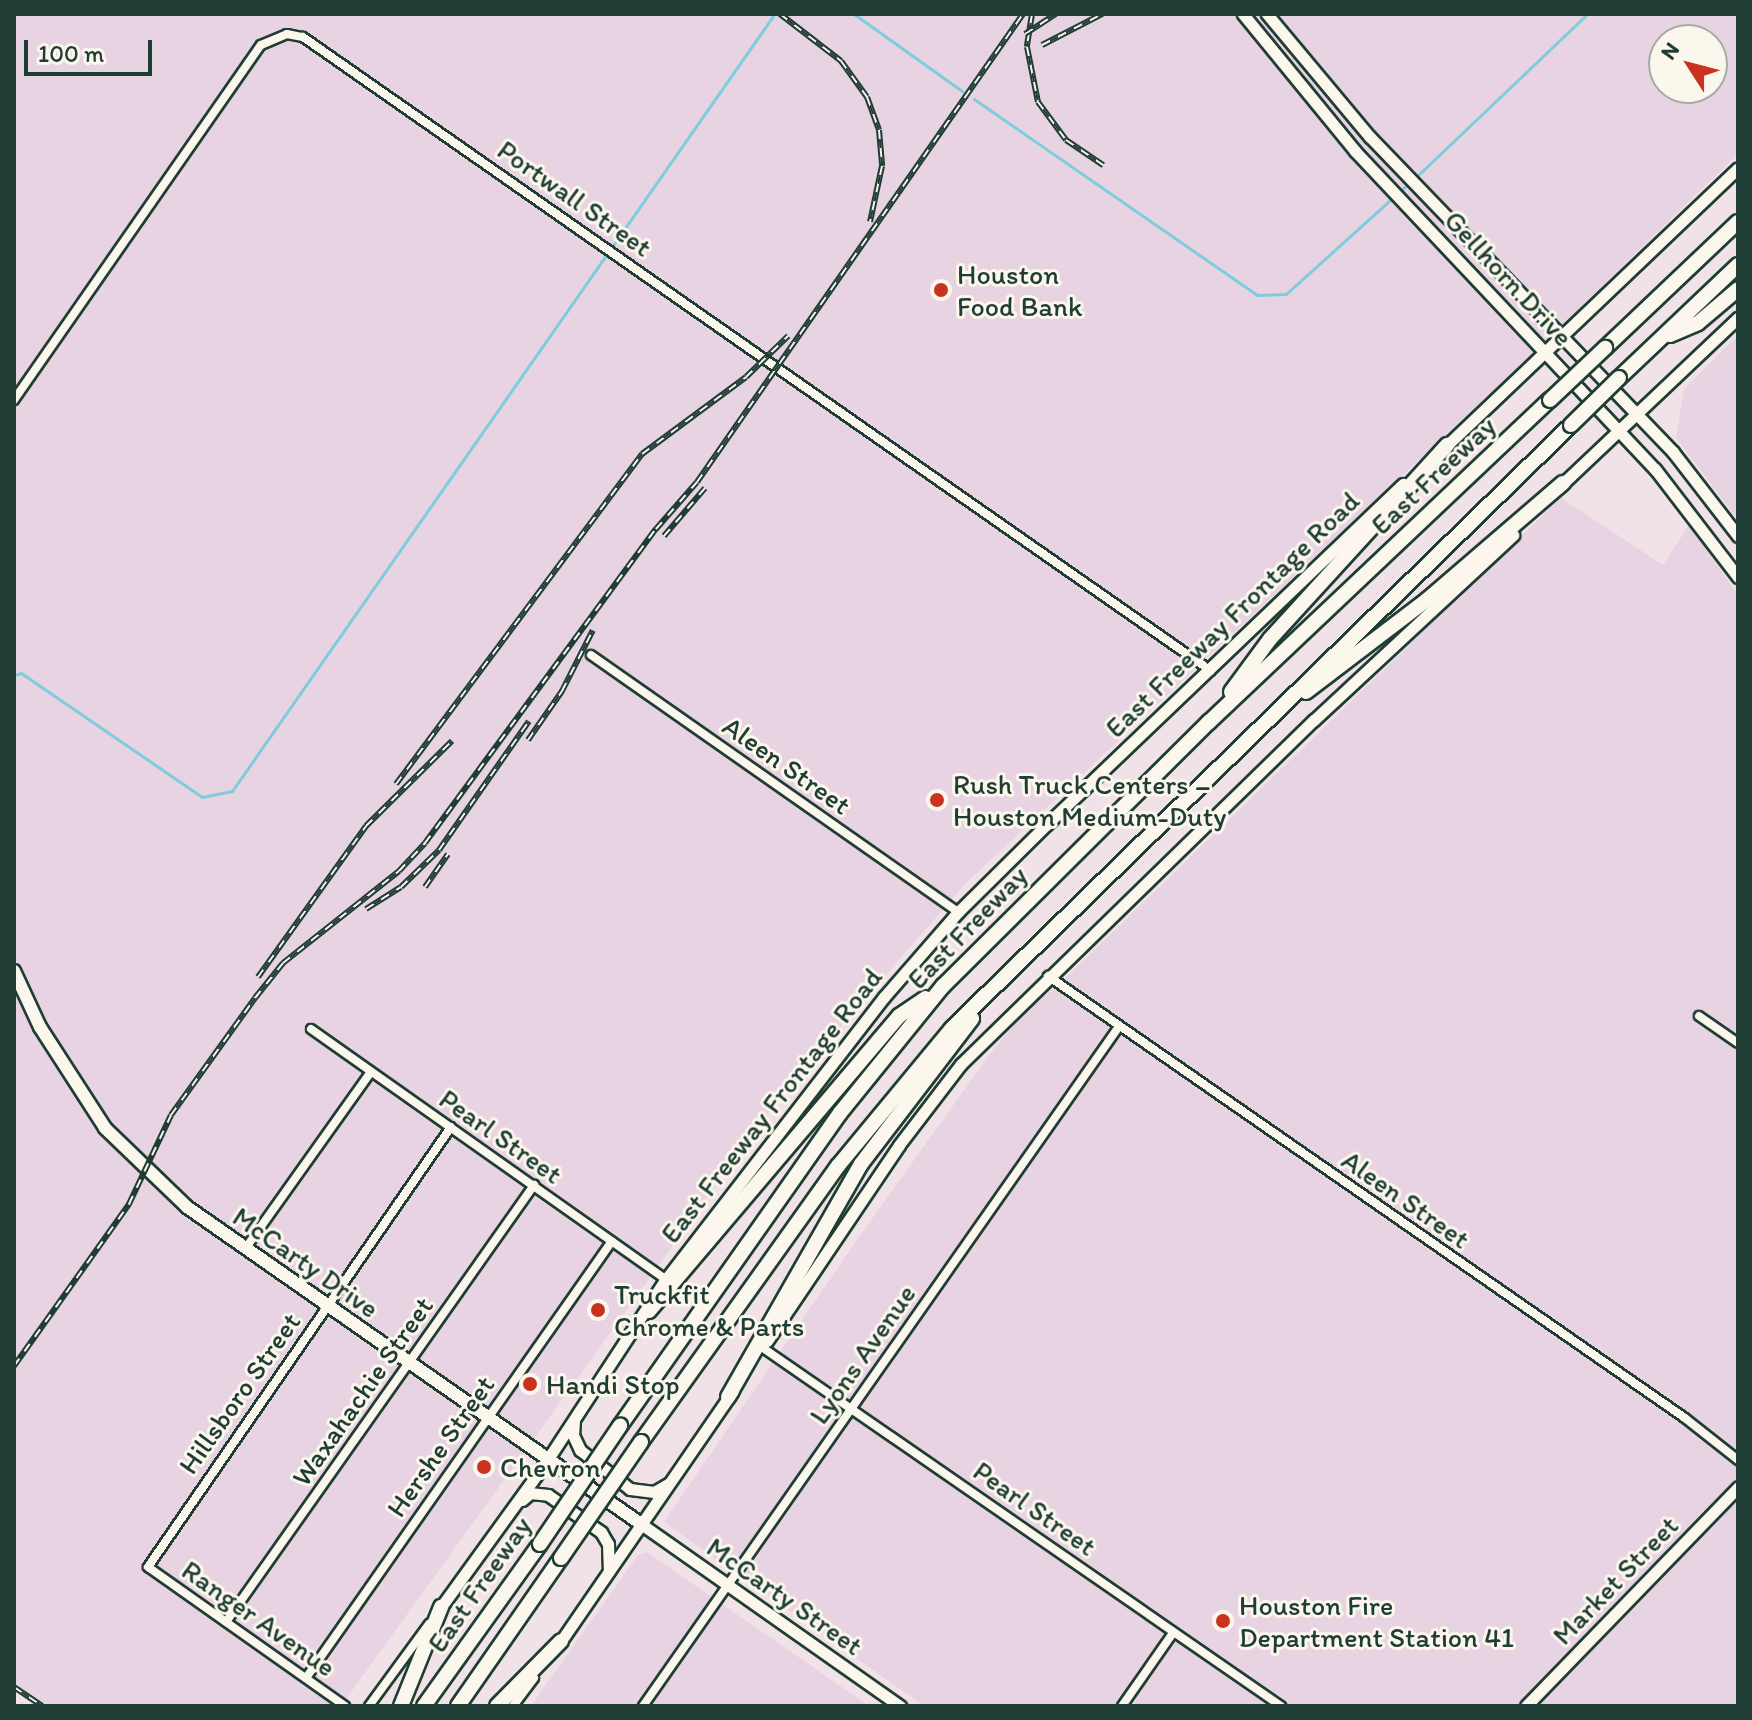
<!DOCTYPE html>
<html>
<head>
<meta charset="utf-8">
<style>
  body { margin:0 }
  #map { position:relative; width:1752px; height:1720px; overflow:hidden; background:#f0e2e7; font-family:Itim,sans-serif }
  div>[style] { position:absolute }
  .built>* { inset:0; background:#e8d3e3 }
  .stream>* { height:3px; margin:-1.5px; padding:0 1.5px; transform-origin:1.5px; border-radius:1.5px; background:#7fcddc }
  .roads { filter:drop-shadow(2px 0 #1f3d34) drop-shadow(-2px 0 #1f3d34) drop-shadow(0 2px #1f3d34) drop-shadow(0 -2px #1f3d34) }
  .minor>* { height:8px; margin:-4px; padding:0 4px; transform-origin:4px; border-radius:4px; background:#fbf7ec }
  .secondary>* { height:11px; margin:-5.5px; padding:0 5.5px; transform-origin:5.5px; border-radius:5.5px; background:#fbf7ec }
  .primary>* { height:12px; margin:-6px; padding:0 6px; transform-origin:6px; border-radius:6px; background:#fbf7ec }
  .motorway>* { height:14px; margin:-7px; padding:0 7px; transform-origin:7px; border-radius:7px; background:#fbf7ec }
  .rail>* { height:6px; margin-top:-3px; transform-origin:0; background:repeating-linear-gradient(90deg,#fbf7ec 0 9px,#1f3d34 0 18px); box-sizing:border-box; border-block:2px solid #1f3d34 }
  .bridges { filter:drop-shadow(2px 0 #1f3d34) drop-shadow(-2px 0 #1f3d34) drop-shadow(0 2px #1f3d34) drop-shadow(0 -2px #1f3d34) }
  .motorway-bridge>* { height:14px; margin:-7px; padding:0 7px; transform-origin:7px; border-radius:7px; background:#fbf7ec }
  .dots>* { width:22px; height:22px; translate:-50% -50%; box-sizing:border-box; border:4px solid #fbf7ec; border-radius:50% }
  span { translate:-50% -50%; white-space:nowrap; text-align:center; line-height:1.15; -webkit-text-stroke:6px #fbf7ec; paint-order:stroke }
  .street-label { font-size:28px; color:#1f3d34 }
  .poi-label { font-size:28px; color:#1f3d34 }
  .left { translate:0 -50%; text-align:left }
  .frame { position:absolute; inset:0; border:16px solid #1f3d34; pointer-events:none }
  .north { position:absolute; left:1648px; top:24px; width:80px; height:80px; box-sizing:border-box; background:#fbf7ec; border:2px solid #a3ada2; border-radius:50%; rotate:306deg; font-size:22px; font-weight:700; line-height:32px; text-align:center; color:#1f3d34 }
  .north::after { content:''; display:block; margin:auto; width:28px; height:36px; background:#c8321e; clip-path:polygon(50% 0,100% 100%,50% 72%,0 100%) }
  .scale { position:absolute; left:24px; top:40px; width:128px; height:36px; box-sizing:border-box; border:4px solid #1f3d34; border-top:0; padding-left:10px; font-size:24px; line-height:28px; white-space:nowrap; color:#1f3d34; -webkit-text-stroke:6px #fbf7ec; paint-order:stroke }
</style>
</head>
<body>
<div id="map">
  <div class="built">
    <div style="clip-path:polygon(evenodd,14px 14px,1738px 14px,1738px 154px,1528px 358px,966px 883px,786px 1089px,341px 1706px,39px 1706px,14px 1689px,14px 14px,1664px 40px,1712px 40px,1712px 88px,1664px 88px,1664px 40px)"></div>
    <div style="clip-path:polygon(1738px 335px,1738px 520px,1676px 438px,1684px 389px)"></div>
    <div style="clip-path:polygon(1561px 498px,1663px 565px,1689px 525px,1738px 595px,1738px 1706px,924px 1706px,664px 1522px,854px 1244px,992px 1051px,1035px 1001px,1052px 991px)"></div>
    <div style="clip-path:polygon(647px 1552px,869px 1706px,531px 1706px,638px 1555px)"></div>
  </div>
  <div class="stream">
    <div style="left:854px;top:14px;width:133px;rotate:35.5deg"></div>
    <div style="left:974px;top:99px;width:344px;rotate:34.7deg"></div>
    <div style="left:1257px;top:295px;width:29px;rotate:-2deg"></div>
    <div style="left:1286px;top:294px;width:167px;rotate:-42.1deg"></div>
    <div style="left:1416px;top:177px;width:236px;rotate:-43.6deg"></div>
    <div style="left:14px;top:675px;width:7px;rotate:-16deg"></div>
    <div style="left:21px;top:673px;width:219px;rotate:34.4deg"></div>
    <div style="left:202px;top:797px;width:31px;rotate:-11deg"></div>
    <div style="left:232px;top:791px;width:945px;rotate:-55.08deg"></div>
  </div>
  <div class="roads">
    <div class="minor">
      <div style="left:14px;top:400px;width:432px;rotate:-55.2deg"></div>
      <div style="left:261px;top:45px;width:28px;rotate:-23deg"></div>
      <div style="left:287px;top:34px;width:16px;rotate:11deg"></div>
      <div style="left:303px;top:37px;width:1107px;rotate:34.92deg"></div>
      <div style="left:591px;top:655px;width:448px;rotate:35deg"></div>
      <div style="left:1048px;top:976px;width:775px;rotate:34.76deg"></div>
      <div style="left:1685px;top:1418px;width:68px;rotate:38.4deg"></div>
      <div style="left:1699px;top:1016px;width:47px;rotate:34.7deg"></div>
      <div style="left:311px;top:1029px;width:434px;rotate:35.2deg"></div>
      <div style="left:245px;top:1249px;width:217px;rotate:-54.6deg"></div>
      <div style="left:763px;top:1348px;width:630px;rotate:34.65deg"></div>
      <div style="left:226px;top:1622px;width:535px;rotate:-54.82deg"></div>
      <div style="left:306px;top:1678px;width:533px;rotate:-55deg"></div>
      <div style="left:345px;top:1706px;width:241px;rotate:-144.8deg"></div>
      <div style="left:148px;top:1567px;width:534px;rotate:-55.45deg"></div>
      <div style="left:369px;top:1706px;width:102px;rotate:-53.8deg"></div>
      <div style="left:513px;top:1706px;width:35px;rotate:-53deg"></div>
      <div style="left:643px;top:1706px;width:828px;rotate:-54.99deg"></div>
      <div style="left:1122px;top:1706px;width:89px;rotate:-55.1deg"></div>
    </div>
    <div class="secondary">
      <div style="left:1243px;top:14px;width:177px;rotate:50.7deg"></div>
      <div style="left:1355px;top:151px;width:437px;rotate:46.7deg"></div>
      <div style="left:1655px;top:469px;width:136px;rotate:52.5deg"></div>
      <div style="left:1267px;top:14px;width:160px;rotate:50.1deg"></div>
      <div style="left:1370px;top:137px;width:437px;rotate:46.1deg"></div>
      <div style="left:1673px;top:452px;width:106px;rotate:52.3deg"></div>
      <div style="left:1443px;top:449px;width:407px;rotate:-43.6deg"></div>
      <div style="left:1558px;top:488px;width:248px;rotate:-43.4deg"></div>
      <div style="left:767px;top:1341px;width:236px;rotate:-56deg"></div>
      <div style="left:899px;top:1145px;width:102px;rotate:-52.6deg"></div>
      <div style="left:961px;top:1064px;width:493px;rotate:-44.3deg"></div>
      <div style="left:1314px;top:720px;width:272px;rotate:-42.9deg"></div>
      <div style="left:574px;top:1421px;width:14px;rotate:94deg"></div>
      <div style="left:573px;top:1435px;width:17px;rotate:65deg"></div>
      <div style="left:580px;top:1450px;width:63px;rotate:38deg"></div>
      <div style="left:630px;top:1489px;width:24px;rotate:7deg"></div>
      <div style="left:654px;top:1492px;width:16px;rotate:-30deg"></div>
      <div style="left:522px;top:1500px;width:11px;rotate:-41deg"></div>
      <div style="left:530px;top:1493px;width:18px;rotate:6deg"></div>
      <div style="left:548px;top:1495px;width:65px;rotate:34.9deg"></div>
      <div style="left:601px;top:1532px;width:14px;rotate:60deg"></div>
      <div style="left:608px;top:1544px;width:27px;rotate:88deg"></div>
      <div style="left:641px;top:1524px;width:317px;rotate:35.1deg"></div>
      <div style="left:441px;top:1607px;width:183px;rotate:-54.1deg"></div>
      <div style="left:548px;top:1459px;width:215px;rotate:-56.8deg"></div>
      <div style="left:666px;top:1279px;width:356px;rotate:-52.3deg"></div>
      <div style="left:884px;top:997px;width:113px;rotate:-49deg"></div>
      <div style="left:958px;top:912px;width:124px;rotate:-44.7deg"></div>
      <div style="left:1046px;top:825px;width:494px;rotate:-43.7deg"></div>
      <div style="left:561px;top:1641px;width:303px;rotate:-55.5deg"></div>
      <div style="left:1526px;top:1706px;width:305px;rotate:-45.9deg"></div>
    </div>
    <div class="primary">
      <div style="left:14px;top:971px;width:62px;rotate:65.1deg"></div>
      <div style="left:40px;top:1027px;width:120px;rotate:57.2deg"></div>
      <div style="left:105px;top:1128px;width:114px;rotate:43.9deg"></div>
      <div style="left:187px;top:1207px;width:554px;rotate:34.92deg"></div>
    </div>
    <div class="motorway">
      <div style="left:1670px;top:335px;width:30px;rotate:-23deg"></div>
      <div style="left:1698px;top:323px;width:52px;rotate:-40.4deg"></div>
      <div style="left:1605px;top:348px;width:183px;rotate:-43.5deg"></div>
      <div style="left:1619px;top:378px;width:164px;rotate:-43.5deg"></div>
      <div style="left:1231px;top:692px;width:66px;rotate:-53.7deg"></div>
      <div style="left:1270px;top:639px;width:263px;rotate:-47.6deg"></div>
      <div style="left:1306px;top:692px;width:153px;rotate:-37.3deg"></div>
      <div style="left:1428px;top:599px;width:178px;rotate:-40.7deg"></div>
      <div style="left:649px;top:1311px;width:387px;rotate:-49.7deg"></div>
      <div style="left:899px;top:1016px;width:32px;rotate:-34deg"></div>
      <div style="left:728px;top:1397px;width:268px;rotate:-60.3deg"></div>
      <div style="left:861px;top:1164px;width:183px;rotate:-52.6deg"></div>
      <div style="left:620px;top:1426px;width:383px;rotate:-54.9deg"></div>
      <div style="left:840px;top:1113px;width:164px;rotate:-51deg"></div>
      <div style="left:943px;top:986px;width:375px;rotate:-44.8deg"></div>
      <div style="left:1209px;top:722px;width:469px;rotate:-43.4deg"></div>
      <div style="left:641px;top:1442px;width:339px;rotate:-54.5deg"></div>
      <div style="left:838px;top:1166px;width:179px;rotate:-50.4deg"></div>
      <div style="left:952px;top:1028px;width:864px;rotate:-44.25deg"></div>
      <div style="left:401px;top:1706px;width:107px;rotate:-68deg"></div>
      <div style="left:424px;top:1706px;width:199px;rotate:-54.4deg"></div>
      <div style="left:458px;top:1706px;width:180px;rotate:-55.2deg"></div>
      <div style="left:497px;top:1706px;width:91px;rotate:-45.4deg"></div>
    </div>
  </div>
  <div class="rail">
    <div style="left:780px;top:14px;width:77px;rotate:37.6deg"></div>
    <div style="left:841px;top:61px;width:44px;rotate:54.2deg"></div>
    <div style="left:867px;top:97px;width:35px;rotate:70deg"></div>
    <div style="left:879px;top:130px;width:36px;rotate:85deg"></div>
    <div style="left:882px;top:166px;width:57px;rotate:102.1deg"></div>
    <div style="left:1032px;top:14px;width:33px;rotate:99deg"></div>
    <div style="left:1027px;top:47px;width:56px;rotate:78.7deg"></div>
    <div style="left:1038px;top:102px;width:47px;rotate:53.6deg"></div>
    <div style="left:1066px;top:140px;width:45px;rotate:34deg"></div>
    <div style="left:1025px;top:34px;width:37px;rotate:-33deg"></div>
    <div style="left:1042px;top:45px;width:68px;rotate:-27.3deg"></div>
    <div style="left:664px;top:536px;width:63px;rotate:-49.5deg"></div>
    <div style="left:528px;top:740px;width:60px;rotate:-55.2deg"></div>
    <div style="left:562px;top:691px;width:68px;rotate:-63.1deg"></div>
    <div style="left:396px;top:784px;width:412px;rotate:-53.3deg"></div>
    <div style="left:642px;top:454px;width:129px;rotate:-36.5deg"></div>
    <div style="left:746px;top:377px;width:59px;rotate:-44.3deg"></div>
    <div style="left:425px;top:887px;width:40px;rotate:-55.1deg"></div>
    <div style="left:366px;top:909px;width:41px;rotate:-32.2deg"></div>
    <div style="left:401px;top:887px;width:53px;rotate:-44.2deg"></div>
    <div style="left:439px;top:850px;width:157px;rotate:-55.1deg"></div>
    <div style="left:258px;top:977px;width:186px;rotate:-54.4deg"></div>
    <div style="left:366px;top:826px;width:121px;rotate:-44.7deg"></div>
    <div style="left:14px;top:1366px;width:199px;rotate:-54.6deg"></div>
    <div style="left:129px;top:1204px;width:98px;rotate:-64.7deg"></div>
    <div style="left:171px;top:1115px;width:144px;rotate:-54.3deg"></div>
    <div style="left:255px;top:998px;width:45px;rotate:-51.3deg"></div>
    <div style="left:283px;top:963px;width:148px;rotate:-38.4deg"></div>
    <div style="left:399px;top:871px;width:38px;rotate:-47deg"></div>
    <div style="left:425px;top:843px;width:390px;rotate:-53.7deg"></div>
    <div style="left:656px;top:529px;width:62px;rotate:-48.9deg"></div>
    <div style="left:697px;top:482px;width:570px;rotate:-55.14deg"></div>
    <div style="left:14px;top:1687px;width:34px;rotate:34deg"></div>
  </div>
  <div class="bridges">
    <div class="motorway-bridge">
      <div style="left:1550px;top:400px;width:76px;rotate:-43.4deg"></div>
      <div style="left:1571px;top:425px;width:67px;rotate:-44.4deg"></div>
      <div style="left:540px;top:1544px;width:143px;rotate:-55.9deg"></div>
      <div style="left:561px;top:1558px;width:141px;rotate:-55.4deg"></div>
    </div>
  </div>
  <div class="dots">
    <div style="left:941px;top:290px;background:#c8321e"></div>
    <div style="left:937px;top:800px;background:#c8321e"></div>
    <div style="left:598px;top:1310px;background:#c8321e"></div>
    <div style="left:530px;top:1384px;background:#c8321e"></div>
    <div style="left:484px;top:1467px;background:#c8321e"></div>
    <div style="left:1223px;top:1621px;background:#c8321e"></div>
  </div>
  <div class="street-label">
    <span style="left:575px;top:198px;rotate:35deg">Portwall Street</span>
    <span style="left:1509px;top:278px;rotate:47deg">Gellhorn Drive</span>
    <span style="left:1433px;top:475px;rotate:-43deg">East Freeway</span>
    <span style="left:1232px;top:614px;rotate:-44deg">East Freeway Frontage Road</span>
    <span style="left:787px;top:765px;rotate:35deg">Aleen Street</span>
    <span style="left:967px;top:927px;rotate:-46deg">East Freeway</span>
    <span style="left:771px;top:1105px;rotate:-52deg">East Freeway Frontage Road</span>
    <span style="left:501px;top:1136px;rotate:35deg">Pearl Street</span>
    <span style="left:1406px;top:1199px;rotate:35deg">Aleen Street</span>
    <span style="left:306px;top:1262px;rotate:35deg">McCarty Drive</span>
    <span style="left:862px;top:1354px;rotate:-55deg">Lyons Avenue</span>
    <span style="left:362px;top:1391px;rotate:-55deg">Waxahachie Street</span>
    <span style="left:239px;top:1393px;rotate:-55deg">Hillsboro Street</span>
    <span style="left:440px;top:1446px;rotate:-55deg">Hershe Street</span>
    <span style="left:1035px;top:1508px;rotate:35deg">Pearl Street</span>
    <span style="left:1615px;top:1580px;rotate:-46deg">Market Street</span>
    <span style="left:479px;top:1584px;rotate:-55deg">East Freeway</span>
    <span style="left:785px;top:1596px;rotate:35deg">McCarty Street</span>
    <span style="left:259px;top:1618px;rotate:35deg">Ranger Avenue</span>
  </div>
  <div class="poi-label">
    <span class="left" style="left:957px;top:290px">Houston<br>Food Bank</span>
    <span class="left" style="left:953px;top:800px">Rush Truck Centers –<br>Houston Medium-Duty</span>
    <span class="left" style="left:614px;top:1310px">Truckfit<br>Chrome &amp; Parts</span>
    <span class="left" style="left:546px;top:1384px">Handi Stop</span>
    <span class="left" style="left:500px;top:1467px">Chevron</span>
    <span class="left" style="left:1239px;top:1621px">Houston Fire<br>Department Station 41</span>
  </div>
  <div class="frame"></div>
  <div class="north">N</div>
  <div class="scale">100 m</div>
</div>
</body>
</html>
